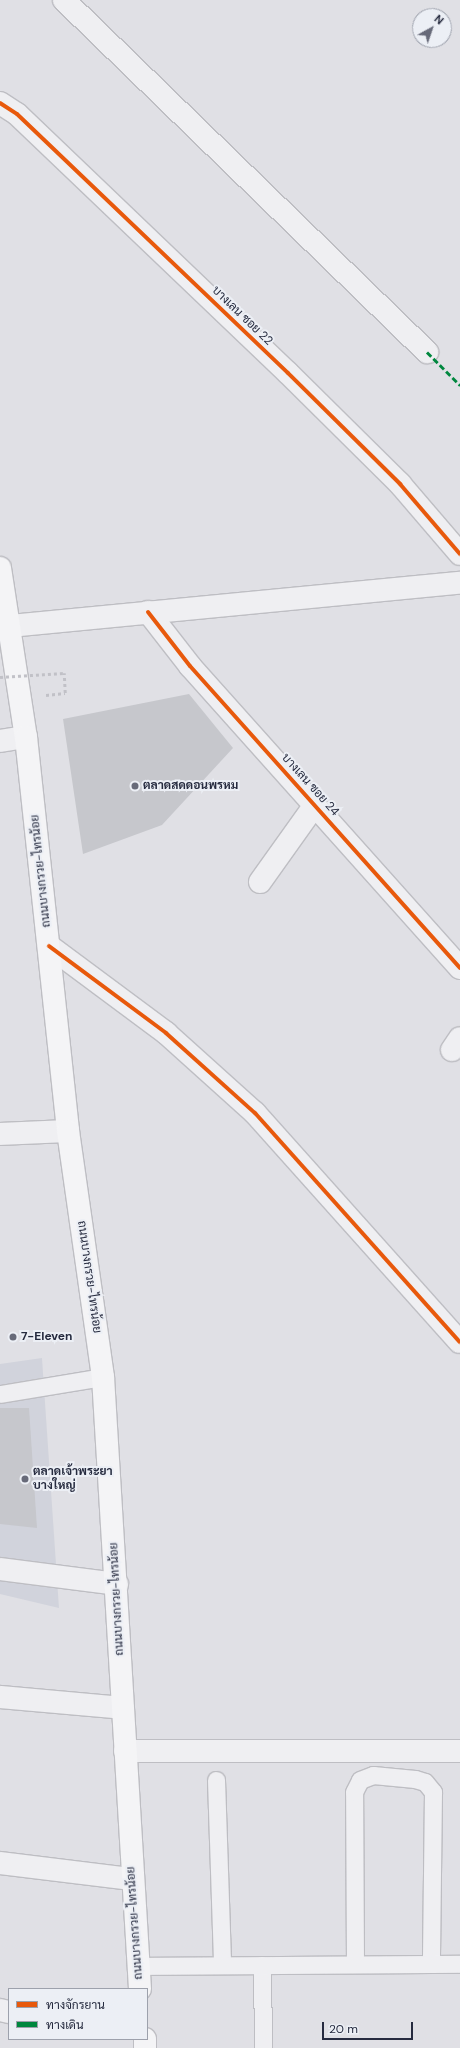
<!DOCTYPE html>
<html>
<head>
<meta charset="utf-8">
<style>
  body { margin:0 }
  #map { position:relative; width:460px; height:2048px; overflow:hidden; background:#e0e0e5; font-family:"DM Sans",Sarabun,sans-serif }
  div>[style] { position:absolute }
  .built>* { inset:0; background:#d1d3dc }
  .building>* { inset:0; background:#c6c7cc }
  .path>* { height:2.5px; margin-top:-1.25px; transform-origin:0; background:repeating-linear-gradient(90deg,#c1c1c7 0 3px,transparent 0 6px) }
  .roads { filter:drop-shadow(1px 0 #bebec3) drop-shadow(-1px 0 #bebec3) drop-shadow(0 1px #bebec3) drop-shadow(0 -1px #bebec3) }
  .service>* { height:17px; margin:-8.5px; padding:0 8.5px; transform-origin:8.5px; border-radius:8.5px; background:#efeff2 }
  .minor>* { height:22px; margin:-11px; padding:0 11px; transform-origin:11px; border-radius:11px; background:#efeff2 }
  .tertiary>* { height:22px; margin:-11px; padding:0 11px; transform-origin:11px; border-radius:11px; background:#efeff2 }
  .secondary>* { height:22px; margin:-11px; padding:0 11px; transform-origin:11px; border-radius:11px; background:#f4f4f6 }
  .path-bridge>* { height:2.5px; margin-top:-1.25px; transform-origin:0; background:repeating-linear-gradient(90deg,#c1c1c7 0 3px,transparent 0 6px) }
  .quiet>* { height:3px; margin-top:-1.5px; transform-origin:0; background:repeating-linear-gradient(90deg,#00873e 0 6px,transparent 0 9px) }
  .cycleway>* { height:4px; margin:-2px; padding:0 2px; transform-origin:2px; border-radius:2px; background:#e8590c }
  .dots>* { width:11px; height:11px; translate:-50% -50%; box-sizing:border-box; border:2px solid #eceff5; border-radius:50% }
  span { translate:-50% -50%; white-space:nowrap; text-align:center; line-height:1.15; -webkit-text-stroke:4px #eceff5; paint-order:stroke }
  .street-label { font-size:12px; color:#262b3f }
  .poi-label { font-size:12px; color:#262b3f; font-weight:700 }
  .left { translate:0 -50%; text-align:left }
  .legend { position:absolute; left:8px; top:1988px; width:140px; height:52px; box-sizing:border-box; background:#eceff5; border:1px solid #9da1ac; margin:0; padding:5px 7px; list-style:none; font-size:12px; color:#262b3f }
  .legend li { display:flex; align-items:center; gap:8px; height:20px }
  .legend b { width:20px; border:1px solid #9da1ac }
  .north { position:absolute; left:412px; top:8px; width:40px; height:40px; box-sizing:border-box; background:#eceff5; border:1px solid #9da1ac; border-radius:50%; rotate:40deg; font-size:11px; font-weight:700; line-height:16px; text-align:center; color:#262b3f }
  .north::after { content:''; display:block; margin:auto; width:14px; height:18px; background:#676a79; clip-path:polygon(50% 0,100% 100%,50% 72%,0 100%) }
  .scale { position:absolute; left:322px; top:2022px; width:91px; height:18px; box-sizing:border-box; border:2px solid #262b3f; border-top:0; padding-left:5px; font-size:12px; line-height:14px; white-space:nowrap; color:#262b3f; -webkit-text-stroke:3px #eceff5; paint-order:stroke }
</style>
</head>
<body>
<div id="map">
  <div class="built">
    <div style="clip-path:polygon(42px 1358px,59px 1608px,0 1594px,0 1364px)"></div>
  </div>
  <div class="building">
    <div style="clip-path:polygon(189px 694px,233px 748px,162px 825px,83px 854px,63px 719px)"></div>
    <div style="clip-path:polygon(0 1408px,29px 1408px,37px 1528px,0 1524px)"></div>
  </div>
  <div class="path">
    <div style="left:46px;top:695px;width:19px;rotate:-6deg"></div>
    <div style="left:65px;top:693px;width:20px;rotate:-93deg"></div>
  </div>
  <div class="roads">
    <div class="service">
      <div style="left:0;top:1394px;width:104px;rotate:-9.4deg"></div>
      <div style="left:216px;top:1780px;width:185px;rotate:88.1deg"></div>
      <div style="left:355px;top:1963px;width:171px;rotate:-90.3deg"></div>
      <div style="left:354px;top:1792px;width:13px;rotate:-63deg"></div>
      <div style="left:360px;top:1780px;width:14px;rotate:-21deg"></div>
      <div style="left:373px;top:1775px;width:42px;rotate:5.4deg"></div>
      <div style="left:415px;top:1779px;width:10px;rotate:17deg"></div>
      <div style="left:425px;top:1782px;width:13px;rotate:51deg"></div>
      <div style="left:433px;top:1792px;width:171px;rotate:90.7deg"></div>
      <div style="left:262px;top:1965px;width:83px;rotate:89.3deg"></div>
      <div style="left:138px;top:1966px;width:322px;rotate:-0.4deg"></div>
    </div>
    <div class="minor">
      <div style="left:64px;top:0;width:506px;rotate:44.12deg"></div>
      <div style="left:0;top:103px;width:20px;rotate:33deg"></div>
      <div style="left:17px;top:114px;width:375px;rotate:43.7deg"></div>
      <div style="left:288px;top:373px;width:158px;rotate:44.7deg"></div>
      <div style="left:400px;top:484px;width:92px;rotate:49.4deg"></div>
      <div style="left:148px;top:612px;width:68px;rotate:52.1deg"></div>
      <div style="left:190px;top:666px;width:405px;rotate:48.2deg"></div>
      <div style="left:0;top:741px;width:26px;rotate:-9deg"></div>
      <div style="left:260px;top:882px;width:95px;rotate:-54.5deg"></div>
      <div style="left:49px;top:946px;width:146px;rotate:36.6deg"></div>
      <div style="left:166px;top:1033px;width:120px;rotate:42deg"></div>
      <div style="left:255px;top:1113px;width:307px;rotate:48.2deg"></div>
      <div style="left:452px;top:1050px;width:14px;rotate:-56deg"></div>
      <div style="left:0;top:1134px;width:68px;rotate:-2.5deg"></div>
      <div style="left:0;top:1569px;width:118px;rotate:7.3deg"></div>
      <div style="left:0;top:1697px;width:123px;rotate:5.1deg"></div>
      <div style="left:125px;top:1751px;width:335px"></div>
      <div style="left:0;top:1863px;width:132px;rotate:7deg"></div>
      <div style="left:0;top:2010px;width:9px;rotate:13deg"></div>
    </div>
    <div class="tertiary">
      <div style="left:10px;top:626px;width:452px;rotate:-5.5deg"></div>
    </div>
    <div class="secondary">
      <div style="left:0;top:568px;width:171px;rotate:81.3deg"></div>
      <div style="left:26px;top:737px;width:396px;rotate:83.9deg"></div>
      <div style="left:68px;top:1131px;width:248px;rotate:81.9deg"></div>
      <div style="left:103px;top:1377px;width:613px;rotate:86.54deg"></div>
      <div style="left:145px;top:2039px;width:9px;rotate:90deg"></div>
    </div>
  </div>
  <div class="path-bridge">
    <div style="left:0;top:677px;width:64px;rotate:-3.6deg"></div>
  </div>
  <div class="quiet">
    <div style="left:427px;top:352px;width:47px;rotate:45deg"></div>
  </div>
  <div class="cycleway">
    <div style="left:0;top:103px;width:20px;rotate:33deg"></div>
    <div style="left:17px;top:114px;width:375px;rotate:43.7deg"></div>
    <div style="left:288px;top:373px;width:158px;rotate:44.7deg"></div>
    <div style="left:400px;top:484px;width:92px;rotate:49.4deg"></div>
    <div style="left:148px;top:612px;width:68px;rotate:52.1deg"></div>
    <div style="left:190px;top:666px;width:405px;rotate:48.2deg"></div>
    <div style="left:49px;top:946px;width:146px;rotate:36.6deg"></div>
    <div style="left:166px;top:1033px;width:120px;rotate:42deg"></div>
    <div style="left:255px;top:1113px;width:307px;rotate:48.2deg"></div>
  </div>
  <div class="dots">
    <div style="left:135px;top:786px;background:#676a79"></div>
    <div style="left:13px;top:1337px;background:#676a79"></div>
    <div style="left:25px;top:1479px;background:#676a79"></div>
  </div>
  <div class="street-label">
    <span style="left:242px;top:316px;rotate:44deg">บางเลน ซอย 22</span>
    <span style="left:310px;top:785px;rotate:48deg">บางเลน ซอย 24</span>
    <span style="left:41px;top:871px;rotate:-96deg">ถนนบางกรวย-ไทรน้อย</span>
    <span style="left:89px;top:1277px;rotate:82deg">ถนนบางกรวย-ไทรน้อย</span>
    <span style="left:117px;top:1599px;rotate:-93deg">ถนนบางกรวย-ไทรน้อย</span>
    <span style="left:135px;top:1923px;rotate:-94deg">ถนนบางกรวย-ไทรน้อย</span>
  </div>
  <div class="poi-label">
    <span class="left" style="left:143px;top:786px">ตลาดสดดอนพรหม</span>
    <span class="left" style="left:21px;top:1337px">7-Eleven</span>
    <span class="left" style="left:33px;top:1479px">ตลาดเจ้าพระยา<br>บางใหญ่</span>
  </div>
  <ul class="legend">
  <li><b style="height:5px;background:#e8590c"></b>ทางจักรยาน</li>
  <li><b style="height:5px;background:#00873e"></b>ทางเดิน</li>
  </ul>
  <div class="north">N</div>
  <div class="scale">20 m</div>
</div>
</body>
</html>
